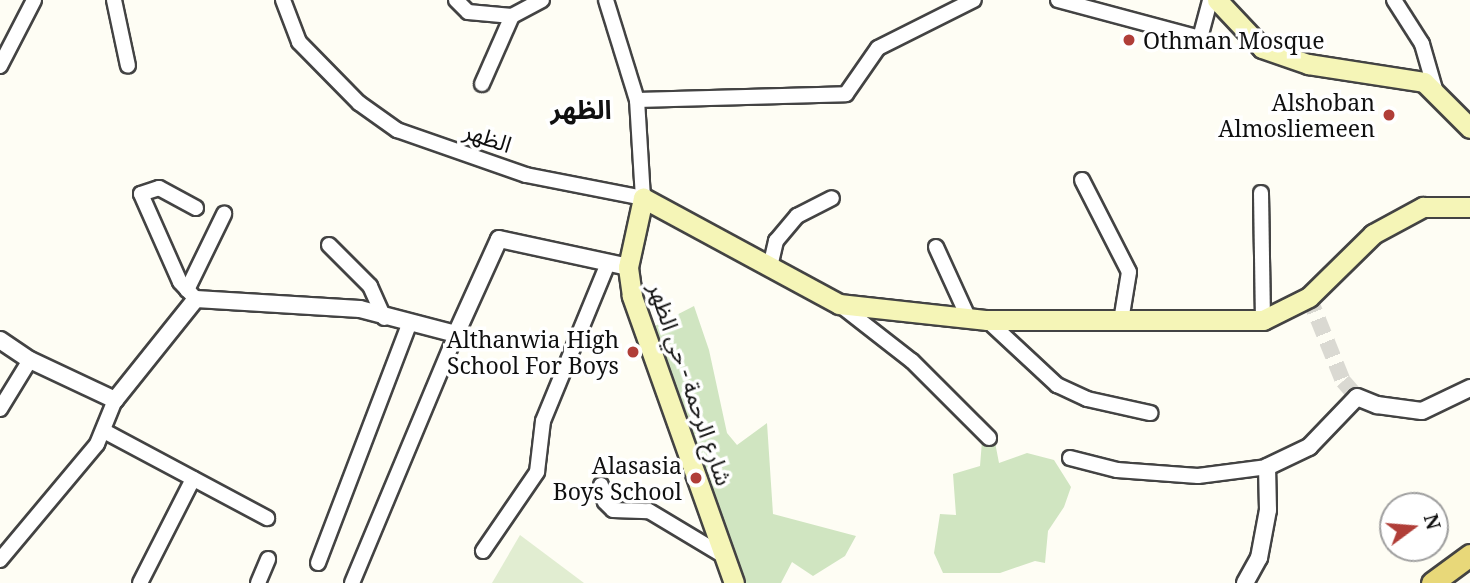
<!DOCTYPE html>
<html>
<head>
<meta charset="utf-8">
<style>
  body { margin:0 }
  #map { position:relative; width:1470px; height:583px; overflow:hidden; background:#fefdf4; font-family:"Noto Serif","Noto Sans Arabic",serif }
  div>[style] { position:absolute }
  .green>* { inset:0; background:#d0e5c1 }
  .pitch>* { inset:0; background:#e1edd1 }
  .tertiary-tunnel>* { height:16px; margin-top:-8px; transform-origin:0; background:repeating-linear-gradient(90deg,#dad9d2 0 16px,transparent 0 24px) }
  .roads { filter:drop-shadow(2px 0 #434343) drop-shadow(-2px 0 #434343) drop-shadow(0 2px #434343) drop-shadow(0 -2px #434343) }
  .minor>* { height:14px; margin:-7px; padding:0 7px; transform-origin:7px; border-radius:7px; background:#fff }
  .tertiary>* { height:16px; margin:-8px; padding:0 8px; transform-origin:8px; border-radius:8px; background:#fff }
  .secondary>* { height:19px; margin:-9.5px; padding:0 9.5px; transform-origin:9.5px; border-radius:9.5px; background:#f5f5b7 }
  .primary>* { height:21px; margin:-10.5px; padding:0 10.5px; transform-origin:10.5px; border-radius:10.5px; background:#e8d879 }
  .dots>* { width:19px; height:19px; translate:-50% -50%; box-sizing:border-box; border:4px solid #fff; border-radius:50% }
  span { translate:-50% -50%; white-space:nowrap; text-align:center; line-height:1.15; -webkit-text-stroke:7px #fff; paint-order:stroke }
  .poi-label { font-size:23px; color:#101010 }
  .left { translate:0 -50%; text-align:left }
  .right { translate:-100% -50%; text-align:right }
  .street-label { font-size:23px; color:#101010 }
  .quarter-label { font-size:26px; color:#101010; font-weight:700 }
  .north { position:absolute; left:1379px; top:492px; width:70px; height:70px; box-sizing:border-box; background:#fff; border:2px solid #9f9f9f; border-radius:50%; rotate:74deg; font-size:19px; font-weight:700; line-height:28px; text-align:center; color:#101010 }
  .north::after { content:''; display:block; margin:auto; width:24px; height:32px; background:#b03e38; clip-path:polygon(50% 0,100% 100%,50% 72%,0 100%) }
</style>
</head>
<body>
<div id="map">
  <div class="green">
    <div style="clip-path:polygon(694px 306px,709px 350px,727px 433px,737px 445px,767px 423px,773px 514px,856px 536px,845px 556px,813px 576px,792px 562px,781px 583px,746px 583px,653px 327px)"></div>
    <div style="clip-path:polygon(994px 437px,999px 463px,1027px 453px,1054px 460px,1071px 487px,1064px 507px,1048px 531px,1045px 563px,1035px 561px,1000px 573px,943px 573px,934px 553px,940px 514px,956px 515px,953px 474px,980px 466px,982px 441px)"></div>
  </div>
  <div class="pitch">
    <div style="clip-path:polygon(520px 535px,584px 583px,492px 583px)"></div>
  </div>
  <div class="tertiary-tunnel">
    <div style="left:1309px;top:297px;width:91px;rotate:68deg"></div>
    <div style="left:1343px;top:381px;width:21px;rotate:49deg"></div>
  </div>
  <div class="roads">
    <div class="minor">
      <div style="left:114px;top:0;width:67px;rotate:78deg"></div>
      <div style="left:283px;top:0;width:45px;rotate:69.1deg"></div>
      <div style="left:299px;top:42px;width:86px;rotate:45.5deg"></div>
      <div style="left:359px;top:103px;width:47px;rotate:35.4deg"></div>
      <div style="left:397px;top:130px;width:137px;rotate:19.2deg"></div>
      <div style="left:526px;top:175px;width:119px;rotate:11.1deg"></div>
      <div style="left:643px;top:198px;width:98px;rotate:-93.5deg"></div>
      <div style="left:637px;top:100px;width:209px;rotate:-1.6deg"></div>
      <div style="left:846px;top:94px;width:56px;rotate:-55.2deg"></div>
      <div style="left:878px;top:48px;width:107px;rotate:-26.6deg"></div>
      <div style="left:456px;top:0;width:17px;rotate:45deg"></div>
      <div style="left:468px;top:12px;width:44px;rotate:5.2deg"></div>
      <div style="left:512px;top:16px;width:34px;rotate:-28deg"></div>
      <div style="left:606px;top:0;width:105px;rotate:72.8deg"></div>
      <div style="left:1058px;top:0;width:147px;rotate:15deg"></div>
      <div style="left:1200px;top:38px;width:39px;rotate:-75deg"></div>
      <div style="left:1394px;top:0;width:52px;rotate:57.5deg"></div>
      <div style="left:1422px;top:44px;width:47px;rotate:73.9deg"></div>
      <div style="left:0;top:66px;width:74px;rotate:-62.7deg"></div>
      <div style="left:482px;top:84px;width:74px;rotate:-66.2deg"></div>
      <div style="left:1082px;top:180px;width:103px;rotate:62.9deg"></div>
      <div style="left:1129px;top:272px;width:50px;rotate:99.3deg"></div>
      <div style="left:1261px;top:193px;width:127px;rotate:89.1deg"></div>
      <div style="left:196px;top:208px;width:42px;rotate:-151.6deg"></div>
      <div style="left:159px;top:188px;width:19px;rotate:162deg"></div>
      <div style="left:141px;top:194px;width:96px;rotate:66.1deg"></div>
      <div style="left:180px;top:282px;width:23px;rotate:47deg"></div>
      <div style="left:329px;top:245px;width:58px;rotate:45deg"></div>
      <div style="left:370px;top:286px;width:35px;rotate:66deg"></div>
      <div style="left:936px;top:247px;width:79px;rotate:65.4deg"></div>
      <div style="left:770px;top:267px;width:27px;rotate:-77deg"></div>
      <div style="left:776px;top:241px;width:33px;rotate:-50deg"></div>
      <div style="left:797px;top:216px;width:39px;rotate:-27deg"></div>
      <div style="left:187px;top:290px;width:85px;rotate:-64deg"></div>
      <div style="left:840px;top:305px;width:91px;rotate:37.9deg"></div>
      <div style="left:912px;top:361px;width:109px;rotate:45deg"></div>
      <div style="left:987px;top:320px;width:96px;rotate:42.9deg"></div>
      <div style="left:1057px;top:385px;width:33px;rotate:25deg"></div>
      <div style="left:1087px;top:399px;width:65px;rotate:12.5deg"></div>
      <div style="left:0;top:409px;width:57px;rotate:-58.5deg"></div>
      <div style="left:104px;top:431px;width:185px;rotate:28.1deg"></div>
      <div style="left:1070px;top:458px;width:49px;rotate:14.3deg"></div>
      <div style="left:1117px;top:470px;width:81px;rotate:4.2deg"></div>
      <div style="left:1198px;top:476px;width:70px;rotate:-7.4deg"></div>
      <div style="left:601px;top:485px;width:17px;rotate:77deg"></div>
      <div style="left:605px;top:502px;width:11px;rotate:45deg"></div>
      <div style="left:613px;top:510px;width:36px;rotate:2deg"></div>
      <div style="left:649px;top:511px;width:87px;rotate:31deg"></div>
      <div style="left:483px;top:551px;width:96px;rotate:-55.6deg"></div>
      <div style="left:537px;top:472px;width:51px;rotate:-83.3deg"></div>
      <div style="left:543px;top:421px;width:171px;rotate:-67.6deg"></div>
      <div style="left:0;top:560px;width:151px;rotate:-50.1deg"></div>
      <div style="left:97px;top:444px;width:48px;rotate:-67.8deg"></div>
      <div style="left:318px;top:563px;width:255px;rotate:-69.1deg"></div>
      <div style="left:140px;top:583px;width:117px;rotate:-63deg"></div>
      <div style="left:258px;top:583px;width:26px;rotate:-67deg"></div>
      <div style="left:352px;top:583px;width:270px;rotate:-67.3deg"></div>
    </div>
    <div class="tertiary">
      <div style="left:0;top:340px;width:36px;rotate:34deg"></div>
      <div style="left:30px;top:360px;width:94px;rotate:25.2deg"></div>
      <div style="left:115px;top:400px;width:129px;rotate:-51.3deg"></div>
      <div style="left:196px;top:299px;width:164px;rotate:3.5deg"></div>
      <div style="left:360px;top:309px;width:99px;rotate:14.6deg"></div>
      <div style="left:456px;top:334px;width:104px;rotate:-65.6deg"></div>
      <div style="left:499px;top:239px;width:132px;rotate:12.2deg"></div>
      <div style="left:1245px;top:583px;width:29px;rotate:-61deg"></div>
      <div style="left:1259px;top:558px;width:49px;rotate:-79.4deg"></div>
      <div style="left:1268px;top:510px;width:43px;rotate:-91.3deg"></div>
      <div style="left:1267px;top:467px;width:47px;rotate:-25.5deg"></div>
      <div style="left:1309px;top:447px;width:69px;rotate:-46.2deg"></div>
      <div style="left:1357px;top:397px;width:22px;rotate:22deg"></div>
      <div style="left:1377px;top:405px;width:45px;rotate:7.6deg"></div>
      <div style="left:1422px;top:411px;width:53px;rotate:-25.6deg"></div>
    </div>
    <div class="secondary">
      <div style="left:1217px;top:0;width:66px;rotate:46.8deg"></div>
      <div style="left:1262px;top:48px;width:49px;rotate:19.2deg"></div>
      <div style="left:1308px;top:64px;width:117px;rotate:8.8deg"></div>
      <div style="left:1424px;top:82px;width:65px;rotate:45deg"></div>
      <div style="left:734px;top:583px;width:305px;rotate:-109.6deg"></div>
      <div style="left:632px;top:296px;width:29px;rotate:-98deg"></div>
      <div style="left:628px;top:267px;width:71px;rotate:-77.7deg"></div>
      <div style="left:643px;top:198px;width:223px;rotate:28.4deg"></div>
      <div style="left:839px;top:304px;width:149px;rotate:6.2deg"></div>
      <div style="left:987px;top:320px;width:276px"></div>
      <div style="left:1263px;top:320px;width:51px;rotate:-26.6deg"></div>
      <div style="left:1309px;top:297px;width:90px;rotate:-44.5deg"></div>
      <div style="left:1373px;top:234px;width:57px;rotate:-28.4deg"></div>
      <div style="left:1423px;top:207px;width:47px"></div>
    </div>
    <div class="primary">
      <div style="left:1432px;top:583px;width:47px;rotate:-36.4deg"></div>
    </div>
  </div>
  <div class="dots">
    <div style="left:1129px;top:40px;background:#b03e38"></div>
    <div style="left:1389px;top:115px;background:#b03e38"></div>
    <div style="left:633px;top:352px;background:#b03e38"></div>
    <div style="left:696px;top:478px;background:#b03e38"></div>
  </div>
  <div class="poi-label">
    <span class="left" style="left:1143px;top:40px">Othman Mosque</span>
    <span class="right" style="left:1375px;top:115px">Alshoban<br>Almosliemeen</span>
    <span class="right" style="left:619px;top:352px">Althanwia High<br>School For Boys</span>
    <span class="right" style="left:682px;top:478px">Alasasia<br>Boys School</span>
  </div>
  <div class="street-label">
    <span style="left:488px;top:137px;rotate:19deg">الظهر</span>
    <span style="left:691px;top:384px;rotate:71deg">شارع الرحمة - حي الظهر</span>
  </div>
  <div class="quarter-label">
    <span style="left:581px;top:110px">الظهر</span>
  </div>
  <div class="north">N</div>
</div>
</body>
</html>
